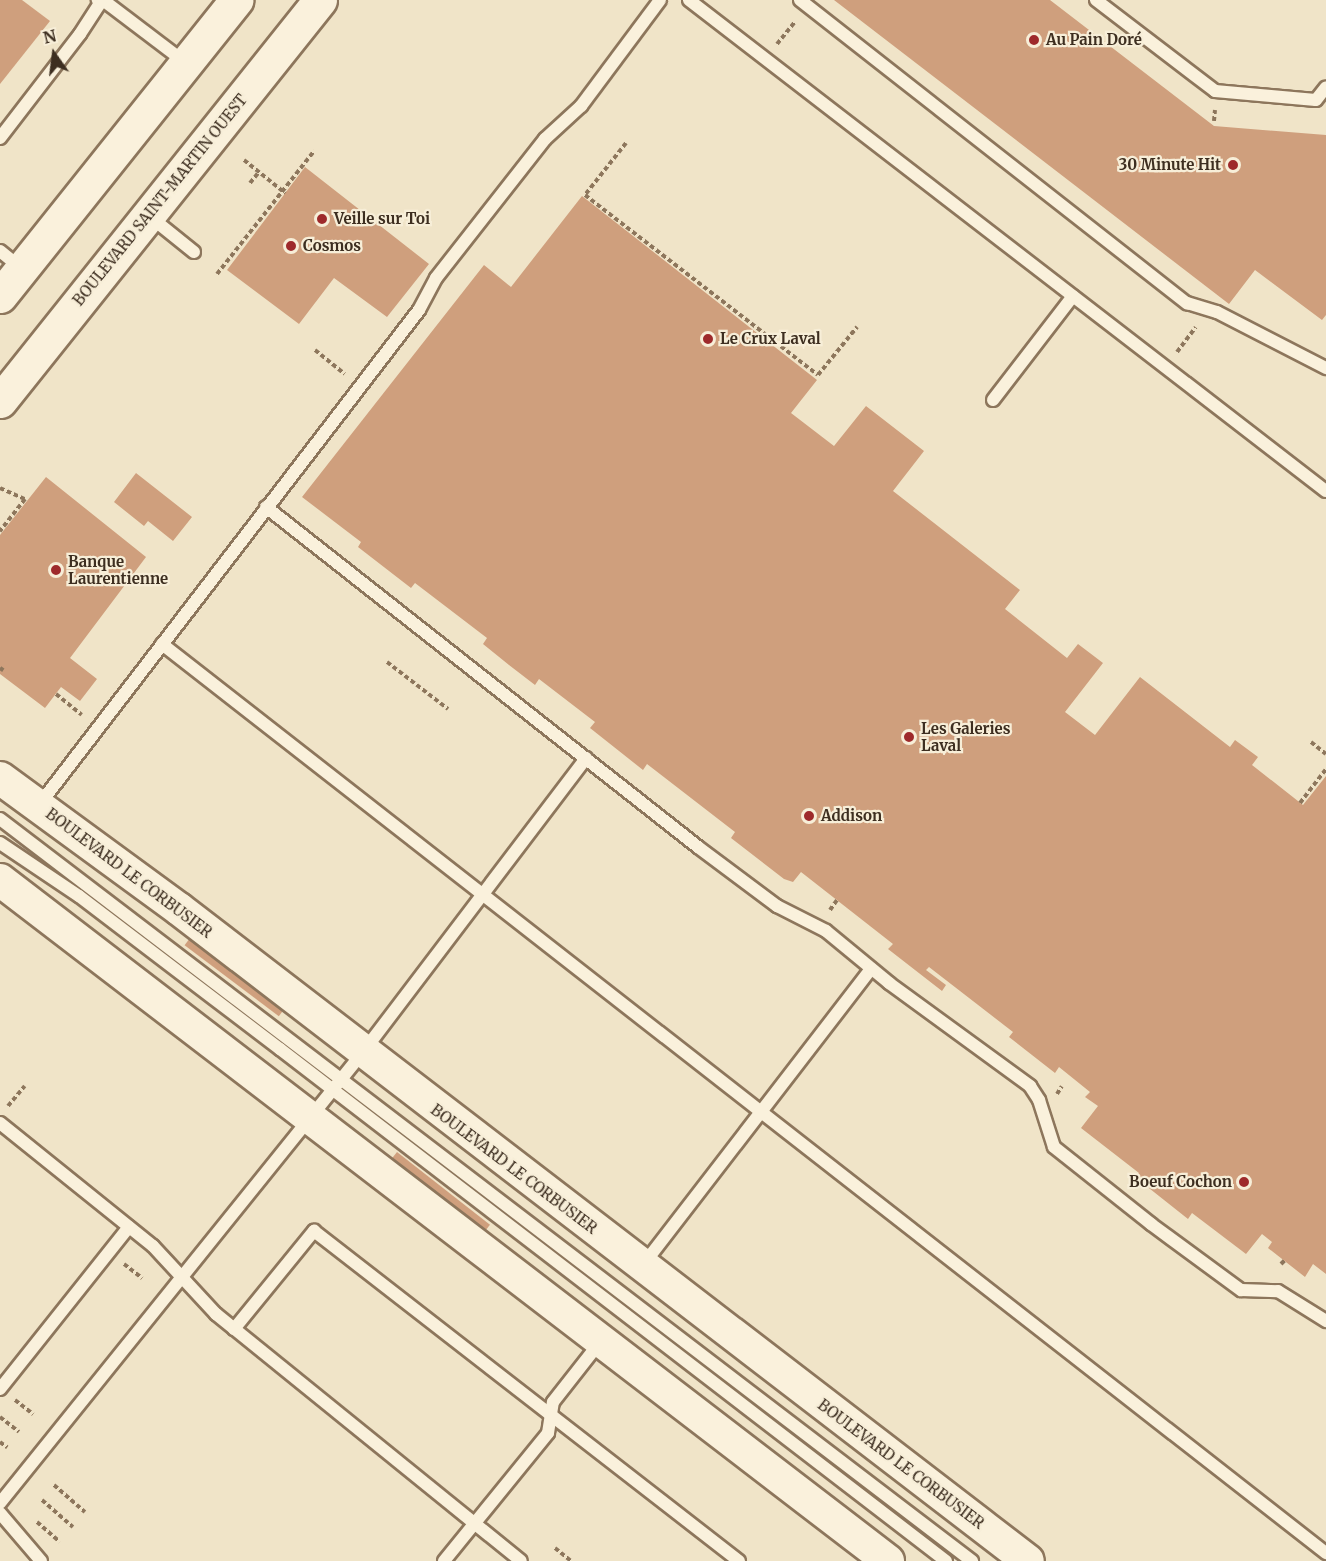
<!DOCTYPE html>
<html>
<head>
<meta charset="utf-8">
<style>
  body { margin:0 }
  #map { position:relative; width:1326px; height:1561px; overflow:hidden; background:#f0e4c8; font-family:Merriweather,serif }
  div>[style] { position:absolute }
  .building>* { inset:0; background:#cf9f7d; transform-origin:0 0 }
  .path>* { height:4px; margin-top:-2px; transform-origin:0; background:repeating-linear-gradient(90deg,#8d765c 0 4.5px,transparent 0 7.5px) }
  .roads { filter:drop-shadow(2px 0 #8d765c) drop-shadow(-2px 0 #8d765c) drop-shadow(0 2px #8d765c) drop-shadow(0 -2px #8d765c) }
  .service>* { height:12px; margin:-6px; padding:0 6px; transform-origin:6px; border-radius:6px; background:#faf1dc }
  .tertiary>* { height:32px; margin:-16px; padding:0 16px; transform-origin:16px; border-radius:16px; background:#faf1dc }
  .secondary>* { height:33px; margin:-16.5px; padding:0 16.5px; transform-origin:16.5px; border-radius:16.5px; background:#faf1dc }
  .dots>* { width:16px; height:16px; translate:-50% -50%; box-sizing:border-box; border:3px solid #f7eed8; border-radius:50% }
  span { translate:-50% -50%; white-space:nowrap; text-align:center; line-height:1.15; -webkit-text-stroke:4.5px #f7eed8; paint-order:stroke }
  .poi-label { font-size:15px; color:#3d2e20; font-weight:700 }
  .left { translate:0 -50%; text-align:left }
  .right { translate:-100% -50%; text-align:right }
  .street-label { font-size:15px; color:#3d2e20 }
  .north { position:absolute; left:24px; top:24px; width:60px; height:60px; -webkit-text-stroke:4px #f7eed8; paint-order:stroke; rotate:346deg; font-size:16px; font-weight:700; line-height:24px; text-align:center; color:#3d2e20 }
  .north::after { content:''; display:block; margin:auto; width:21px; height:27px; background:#3d2e20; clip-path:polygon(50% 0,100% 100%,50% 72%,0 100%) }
</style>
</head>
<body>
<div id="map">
  <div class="building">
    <div style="clip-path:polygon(0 0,22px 0,50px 21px,0 84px)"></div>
    <div style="clip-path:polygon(834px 0,1050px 0,1214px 126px,1326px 135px,1326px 315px,1322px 320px,1255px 270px,1229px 304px)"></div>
    <div style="clip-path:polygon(305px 167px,429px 264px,387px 317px,334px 278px,299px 324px,227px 270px)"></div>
    <div style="clip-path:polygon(582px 196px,817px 380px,791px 413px,834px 446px,866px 406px,924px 451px,893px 491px,1020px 590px,1005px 609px,1067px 658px,1078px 644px,1103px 663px,1065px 712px,1095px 735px,1140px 677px,1230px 747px,1235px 740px,1258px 757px,1252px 765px,1303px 805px,1326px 776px,1326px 1274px,1313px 1264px,1305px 1277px,1268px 1248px,1272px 1242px,1262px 1234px,1246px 1254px,1192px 1213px,1188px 1219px,1135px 1177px,1139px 1173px,1081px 1128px,1098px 1106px,1085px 1097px,1090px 1092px,1059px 1067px,1055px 1073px,1009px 1037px,1013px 1032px,929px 967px,926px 970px,946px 985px,942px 991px,888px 949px,893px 944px,801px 872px,793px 882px,784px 879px,731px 838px,735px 832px,647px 764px,643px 770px,590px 728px,595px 722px,539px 679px,535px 685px,509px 665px,483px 644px,487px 638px,415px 583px,411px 588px,358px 547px,361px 542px,302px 497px,484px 265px,511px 287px)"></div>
    <div style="clip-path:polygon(136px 473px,192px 517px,173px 541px,148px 521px,144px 526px,114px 502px)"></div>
    <div style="clip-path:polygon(46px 477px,146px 557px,70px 658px,97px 679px,80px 701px,61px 687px,45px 708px,0 674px,0 535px)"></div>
    <div style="left:190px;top:938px;width:118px;height:9px;rotate:37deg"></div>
    <div style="left:397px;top:1152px;width:118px;height:9px;rotate:38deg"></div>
  </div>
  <div class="path">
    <div style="left:777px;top:44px;width:28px;rotate:-51deg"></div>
    <div style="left:1214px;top:121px;width:11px;rotate:-85deg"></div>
    <div style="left:626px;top:143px;width:66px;rotate:128.3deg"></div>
    <div style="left:585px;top:195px;width:294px;rotate:37.7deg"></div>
    <div style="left:818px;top:375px;width:62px;rotate:-50.9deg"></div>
    <div style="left:244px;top:160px;width:53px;rotate:38.8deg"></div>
    <div style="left:250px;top:183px;width:14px;rotate:-51deg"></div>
    <div style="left:217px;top:274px;width:157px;rotate:-51.7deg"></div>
    <div style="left:315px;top:350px;width:38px;rotate:39deg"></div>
    <div style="left:1177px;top:352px;width:31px;rotate:-53deg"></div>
    <div style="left:0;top:488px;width:27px;rotate:24deg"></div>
    <div style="left:25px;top:499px;width:41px;rotate:128deg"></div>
    <div style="left:387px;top:662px;width:77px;rotate:37.6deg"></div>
    <div style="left:0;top:668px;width:4px;rotate:34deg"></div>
    <div style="left:56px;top:694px;width:33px;rotate:39deg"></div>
    <div style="left:1311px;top:742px;width:19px;rotate:39deg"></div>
    <div style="left:1300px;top:803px;width:43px;rotate:-52.6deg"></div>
    <div style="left:830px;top:910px;width:12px;rotate:-55deg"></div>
    <div style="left:1057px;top:1094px;width:9px;rotate:-58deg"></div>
    <div style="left:8px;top:1106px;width:26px;rotate:-50deg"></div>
    <div style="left:124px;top:1264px;width:23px;rotate:38deg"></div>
    <div style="left:1281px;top:1264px;width:6px;rotate:-45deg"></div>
    <div style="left:15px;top:1400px;width:23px;rotate:38deg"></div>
    <div style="left:0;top:1417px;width:24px;rotate:38deg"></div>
    <div style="left:0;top:1442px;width:9px;rotate:36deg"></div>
    <div style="left:54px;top:1485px;width:41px;rotate:41.1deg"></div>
    <div style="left:42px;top:1500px;width:41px;rotate:41.1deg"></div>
    <div style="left:37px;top:1522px;width:30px;rotate:41deg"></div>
    <div style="left:555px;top:1548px;width:21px;rotate:39deg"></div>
  </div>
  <div class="roads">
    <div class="service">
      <div style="left:103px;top:0;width:104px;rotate:37.2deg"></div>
      <div style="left:689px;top:0;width:804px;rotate:37.63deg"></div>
      <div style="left:800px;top:0;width:492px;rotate:38.1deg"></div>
      <div style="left:1187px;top:303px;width:31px;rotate:17deg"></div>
      <div style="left:1217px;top:312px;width:123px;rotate:27.2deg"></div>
      <div style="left:1096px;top:0;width:150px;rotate:37.4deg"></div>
      <div style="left:1215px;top:91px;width:101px;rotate:5.1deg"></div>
      <div style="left:1316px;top:100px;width:16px;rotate:-52deg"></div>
      <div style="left:0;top:138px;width:131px;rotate:-52.4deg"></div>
      <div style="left:80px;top:34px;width:38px;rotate:-57deg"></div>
      <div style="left:101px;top:2px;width:4px;rotate:-146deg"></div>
      <div style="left:148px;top:215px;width:59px;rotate:38.8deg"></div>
      <div style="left:0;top:251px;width:26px;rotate:39deg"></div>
      <div style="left:993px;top:400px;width:131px;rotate:-52.4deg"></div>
      <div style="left:266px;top:507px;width:550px;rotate:38.2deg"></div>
      <div style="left:698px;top:847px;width:99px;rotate:36.8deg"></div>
      <div style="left:777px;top:906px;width:55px;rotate:27deg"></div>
      <div style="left:826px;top:931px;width:82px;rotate:39.5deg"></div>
      <div style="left:889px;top:983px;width:175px;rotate:36.1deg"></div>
      <div style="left:1030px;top:1086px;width:17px;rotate:57deg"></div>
      <div style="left:1039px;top:1100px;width:49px;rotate:72.3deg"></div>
      <div style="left:1054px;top:1147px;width:124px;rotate:38.4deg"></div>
      <div style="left:1151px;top:1224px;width:112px;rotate:36.3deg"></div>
      <div style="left:1241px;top:1290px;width:37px;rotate:2deg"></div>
      <div style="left:1278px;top:1291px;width:57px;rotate:32deg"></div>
      <div style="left:162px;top:644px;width:1477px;rotate:37.99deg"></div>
      <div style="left:39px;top:805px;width:624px;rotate:-52.49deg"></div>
      <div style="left:419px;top:310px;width:36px;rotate:-62deg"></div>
      <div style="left:436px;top:278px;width:177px;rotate:-51.9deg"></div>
      <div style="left:545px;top:139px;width:49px;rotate:-42.5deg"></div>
      <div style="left:581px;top:106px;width:132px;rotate:-53.3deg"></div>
      <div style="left:0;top:819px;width:1223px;rotate:37.36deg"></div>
      <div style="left:0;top:843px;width:95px;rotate:33.9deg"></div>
      <div style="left:79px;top:896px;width:253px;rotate:37.3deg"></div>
      <div style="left:280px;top:1049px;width:840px;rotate:37.55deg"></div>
      <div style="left:0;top:1123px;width:196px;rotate:38.8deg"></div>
      <div style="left:153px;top:1246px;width:93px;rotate:47.2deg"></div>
      <div style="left:216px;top:1314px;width:392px;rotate:39deg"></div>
      <div style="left:643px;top:1265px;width:374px;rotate:-52.4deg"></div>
      <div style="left:234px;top:1329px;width:127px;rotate:-50.8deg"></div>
      <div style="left:314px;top:1231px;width:538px;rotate:37.83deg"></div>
      <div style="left:0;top:1389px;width:207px;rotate:-51.5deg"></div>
      <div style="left:0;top:1503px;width:579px;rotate:-51.17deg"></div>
      <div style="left:363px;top:1052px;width:369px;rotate:-52.8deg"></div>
      <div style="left:0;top:1513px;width:63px;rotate:49.5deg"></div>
      <div style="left:444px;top:1561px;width:165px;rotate:-50.9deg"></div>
      <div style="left:548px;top:1433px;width:31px;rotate:-81deg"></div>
      <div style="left:553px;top:1402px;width:76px;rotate:-51.9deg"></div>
    </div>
    <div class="tertiary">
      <div style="left:0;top:778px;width:222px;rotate:36.2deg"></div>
      <div style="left:179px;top:909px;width:1070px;rotate:37.52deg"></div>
      <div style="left:0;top:880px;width:1119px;rotate:37.48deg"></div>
    </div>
    <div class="secondary">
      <div style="left:0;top:296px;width:379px;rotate:-51.4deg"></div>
      <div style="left:0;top:401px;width:513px;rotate:-51.41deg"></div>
    </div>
  </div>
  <div class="dots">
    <div style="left:1034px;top:40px;background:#9e2a2b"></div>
    <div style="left:1233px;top:165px;background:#9e2a2b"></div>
    <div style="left:322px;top:219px;background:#9e2a2b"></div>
    <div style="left:291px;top:246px;background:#9e2a2b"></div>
    <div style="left:708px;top:339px;background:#9e2a2b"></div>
    <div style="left:56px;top:570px;background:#9e2a2b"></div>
    <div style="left:909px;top:737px;background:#9e2a2b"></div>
    <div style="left:809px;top:816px;background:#9e2a2b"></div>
    <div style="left:1244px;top:1182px;background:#9e2a2b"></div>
  </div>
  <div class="poi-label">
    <span class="left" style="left:1046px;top:40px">Au Pain Doré</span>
    <span class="right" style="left:1221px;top:165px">30 Minute Hit</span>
    <span class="left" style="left:334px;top:219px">Veille sur Toi</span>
    <span class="left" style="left:303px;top:246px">Cosmos</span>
    <span class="left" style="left:720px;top:339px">Le Crux Laval</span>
    <span class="left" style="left:68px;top:570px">Banque<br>Laurentienne</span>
    <span class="left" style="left:921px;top:737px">Les Galeries<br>Laval</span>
    <span class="left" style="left:821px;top:816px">Addison</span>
    <span class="right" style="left:1232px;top:1182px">Boeuf Cochon</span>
  </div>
  <div class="street-label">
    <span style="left:160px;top:200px;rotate:-51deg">BOULEVARD SAINT-MARTIN OUEST</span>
    <span style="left:129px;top:873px;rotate:37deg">BOULEVARD LE CORBUSIER</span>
    <span style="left:514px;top:1169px;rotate:37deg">BOULEVARD LE CORBUSIER</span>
    <span style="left:901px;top:1464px;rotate:37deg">BOULEVARD LE CORBUSIER</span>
  </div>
  <div class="north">N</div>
</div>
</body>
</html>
